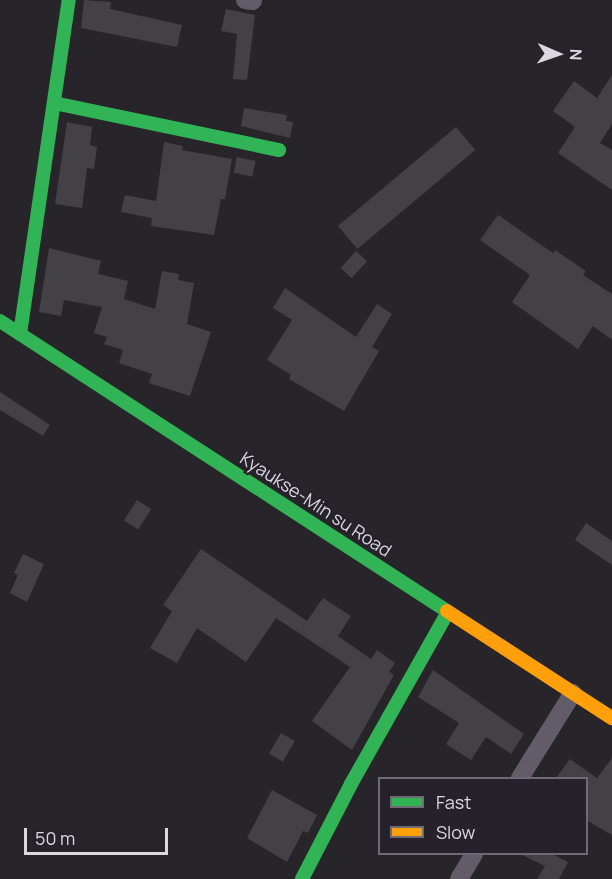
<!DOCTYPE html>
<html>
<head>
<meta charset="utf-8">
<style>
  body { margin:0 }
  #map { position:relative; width:612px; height:879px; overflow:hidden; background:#27242a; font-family:Manrope,sans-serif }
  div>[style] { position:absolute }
  .building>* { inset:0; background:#434146; transform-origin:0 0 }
  .street>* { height:18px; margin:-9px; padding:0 9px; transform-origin:9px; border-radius:9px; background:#615c67 }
  .fast>* { height:14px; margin:-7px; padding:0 7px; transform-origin:7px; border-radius:7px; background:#30b455 }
  .slow>* { height:14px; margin:-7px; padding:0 7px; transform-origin:7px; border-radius:7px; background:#ff9f0a }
  span { translate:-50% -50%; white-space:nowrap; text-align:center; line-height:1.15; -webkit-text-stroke:4.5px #26222c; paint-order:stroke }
  .street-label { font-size:18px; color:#dbd8e0 }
  .legend { position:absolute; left:378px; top:777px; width:210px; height:78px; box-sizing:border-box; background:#26222c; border:2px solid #6e6b74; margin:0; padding:8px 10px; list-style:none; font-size:18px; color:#dbd8e0 }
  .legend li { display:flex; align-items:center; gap:12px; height:30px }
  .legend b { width:30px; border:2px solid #6e6b74 }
  .north { position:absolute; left:528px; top:24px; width:60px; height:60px; -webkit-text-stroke:4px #26222c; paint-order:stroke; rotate:92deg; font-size:16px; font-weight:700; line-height:24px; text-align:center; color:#dbd8e0 }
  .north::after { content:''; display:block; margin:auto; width:21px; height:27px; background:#dbd8e0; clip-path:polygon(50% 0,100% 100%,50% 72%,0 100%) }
  .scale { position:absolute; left:24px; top:828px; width:144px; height:27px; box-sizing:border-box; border:3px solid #dbd8e0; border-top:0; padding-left:8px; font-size:18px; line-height:21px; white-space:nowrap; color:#dbd8e0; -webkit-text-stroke:4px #26222c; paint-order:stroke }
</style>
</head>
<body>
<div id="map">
  <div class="building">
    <div style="clip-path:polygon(84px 0,111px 2px,110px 9px,182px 25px,177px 47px,81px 28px)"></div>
    <div style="clip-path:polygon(226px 9px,255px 15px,247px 80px,233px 79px,237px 34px,221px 31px)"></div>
    <div style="clip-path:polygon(612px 75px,612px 124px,600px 143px,612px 150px,612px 190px,558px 153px,575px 127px,553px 111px,574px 81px,597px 98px)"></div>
    <div style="clip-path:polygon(244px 108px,287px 115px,286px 121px,293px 122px,290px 138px,241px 126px)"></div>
    <div style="clip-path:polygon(67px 122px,92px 127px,90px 145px,97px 147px,94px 169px,87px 168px,82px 208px,55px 204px)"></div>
    <div style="left:456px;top:127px;width:30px;height:154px;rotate:50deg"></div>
    <div style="clip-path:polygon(164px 142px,183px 146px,182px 150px,232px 159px,225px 199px,221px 199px,214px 235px,151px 226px,152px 218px,121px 212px,125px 195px,156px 201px)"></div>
    <div style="left:237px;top:157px;width:19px;height:16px;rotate:12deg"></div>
    <div style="clip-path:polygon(498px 215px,553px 253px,555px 250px,586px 271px,583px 275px,612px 294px,612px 340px,593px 326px,578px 349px,512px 302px,530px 275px,480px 240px)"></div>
    <div style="clip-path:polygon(49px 248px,101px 261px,98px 274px,128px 281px,124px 299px,155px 309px,162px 271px,179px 274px,178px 280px,194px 283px,187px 324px,211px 332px,190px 396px,149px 383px,152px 374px,119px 363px,123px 350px,104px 344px,107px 337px,94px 333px,102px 307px,64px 300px,61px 316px,39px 312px)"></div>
    <div style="left:356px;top:251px;width:15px;height:23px;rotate:42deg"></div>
    <div style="clip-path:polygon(285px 288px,356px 337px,377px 304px,392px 314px,372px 347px,379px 351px,344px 411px,289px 379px,291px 375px,267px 360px,292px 320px,273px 308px)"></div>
    <div style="clip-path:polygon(0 392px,50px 425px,43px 436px,0 410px)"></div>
    <div style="left:137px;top:500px;width:17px;height:24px;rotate:33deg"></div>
    <div style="clip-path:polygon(586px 523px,612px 541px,612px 565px,575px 540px)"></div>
    <div style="clip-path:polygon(201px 549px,307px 621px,323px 598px,351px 616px,338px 636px,371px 659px,377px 650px,395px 663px,389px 672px,394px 675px,352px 750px,312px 721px,350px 667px,276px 618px,246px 662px,197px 628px,177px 663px,150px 648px,172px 611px,163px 605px)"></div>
    <div style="clip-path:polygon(23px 554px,44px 564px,27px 602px,10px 593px,18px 575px,14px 573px)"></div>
    <div style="clip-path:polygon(433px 670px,524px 734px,511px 754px,486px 737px,471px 760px,446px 744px,459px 723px,418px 697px)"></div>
    <div style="left:281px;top:733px;width:16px;height:24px;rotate:30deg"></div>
    <div style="clip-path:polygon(612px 758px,612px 835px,586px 820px,586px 778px,556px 778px,570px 759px,597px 778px)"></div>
    <div style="clip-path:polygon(272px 790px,317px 815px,308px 833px,303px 831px,287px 862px,247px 838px)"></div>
    <div style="clip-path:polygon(520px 854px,552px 854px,568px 862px,559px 879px,537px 879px,545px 866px)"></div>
  </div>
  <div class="street">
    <div style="left:245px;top:0;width:8px;rotate:7deg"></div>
    <div style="left:520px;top:778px;width:100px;rotate:-58.1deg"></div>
    <div style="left:459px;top:879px;width:29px;rotate:-59deg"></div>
  </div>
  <div class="fast">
    <div style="left:54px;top:103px;width:230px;rotate:11.8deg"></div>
    <div style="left:0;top:321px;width:533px;rotate:32.97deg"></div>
    <div style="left:20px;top:334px;width:338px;rotate:-81.7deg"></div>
    <div style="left:302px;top:879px;width:107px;rotate:-62.7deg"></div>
    <div style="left:351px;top:784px;width:197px;rotate:-60.6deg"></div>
  </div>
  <div class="slow">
    <div style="left:447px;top:611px;width:197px;rotate:33deg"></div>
  </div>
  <div class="street-label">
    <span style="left:316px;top:504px;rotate:33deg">Kyaukse-Min su Road</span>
  </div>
  <ul class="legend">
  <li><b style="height:8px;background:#30b455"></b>Fast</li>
  <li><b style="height:8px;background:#ff9f0a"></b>Slow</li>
  </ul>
  <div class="north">N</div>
  <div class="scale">50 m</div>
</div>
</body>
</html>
